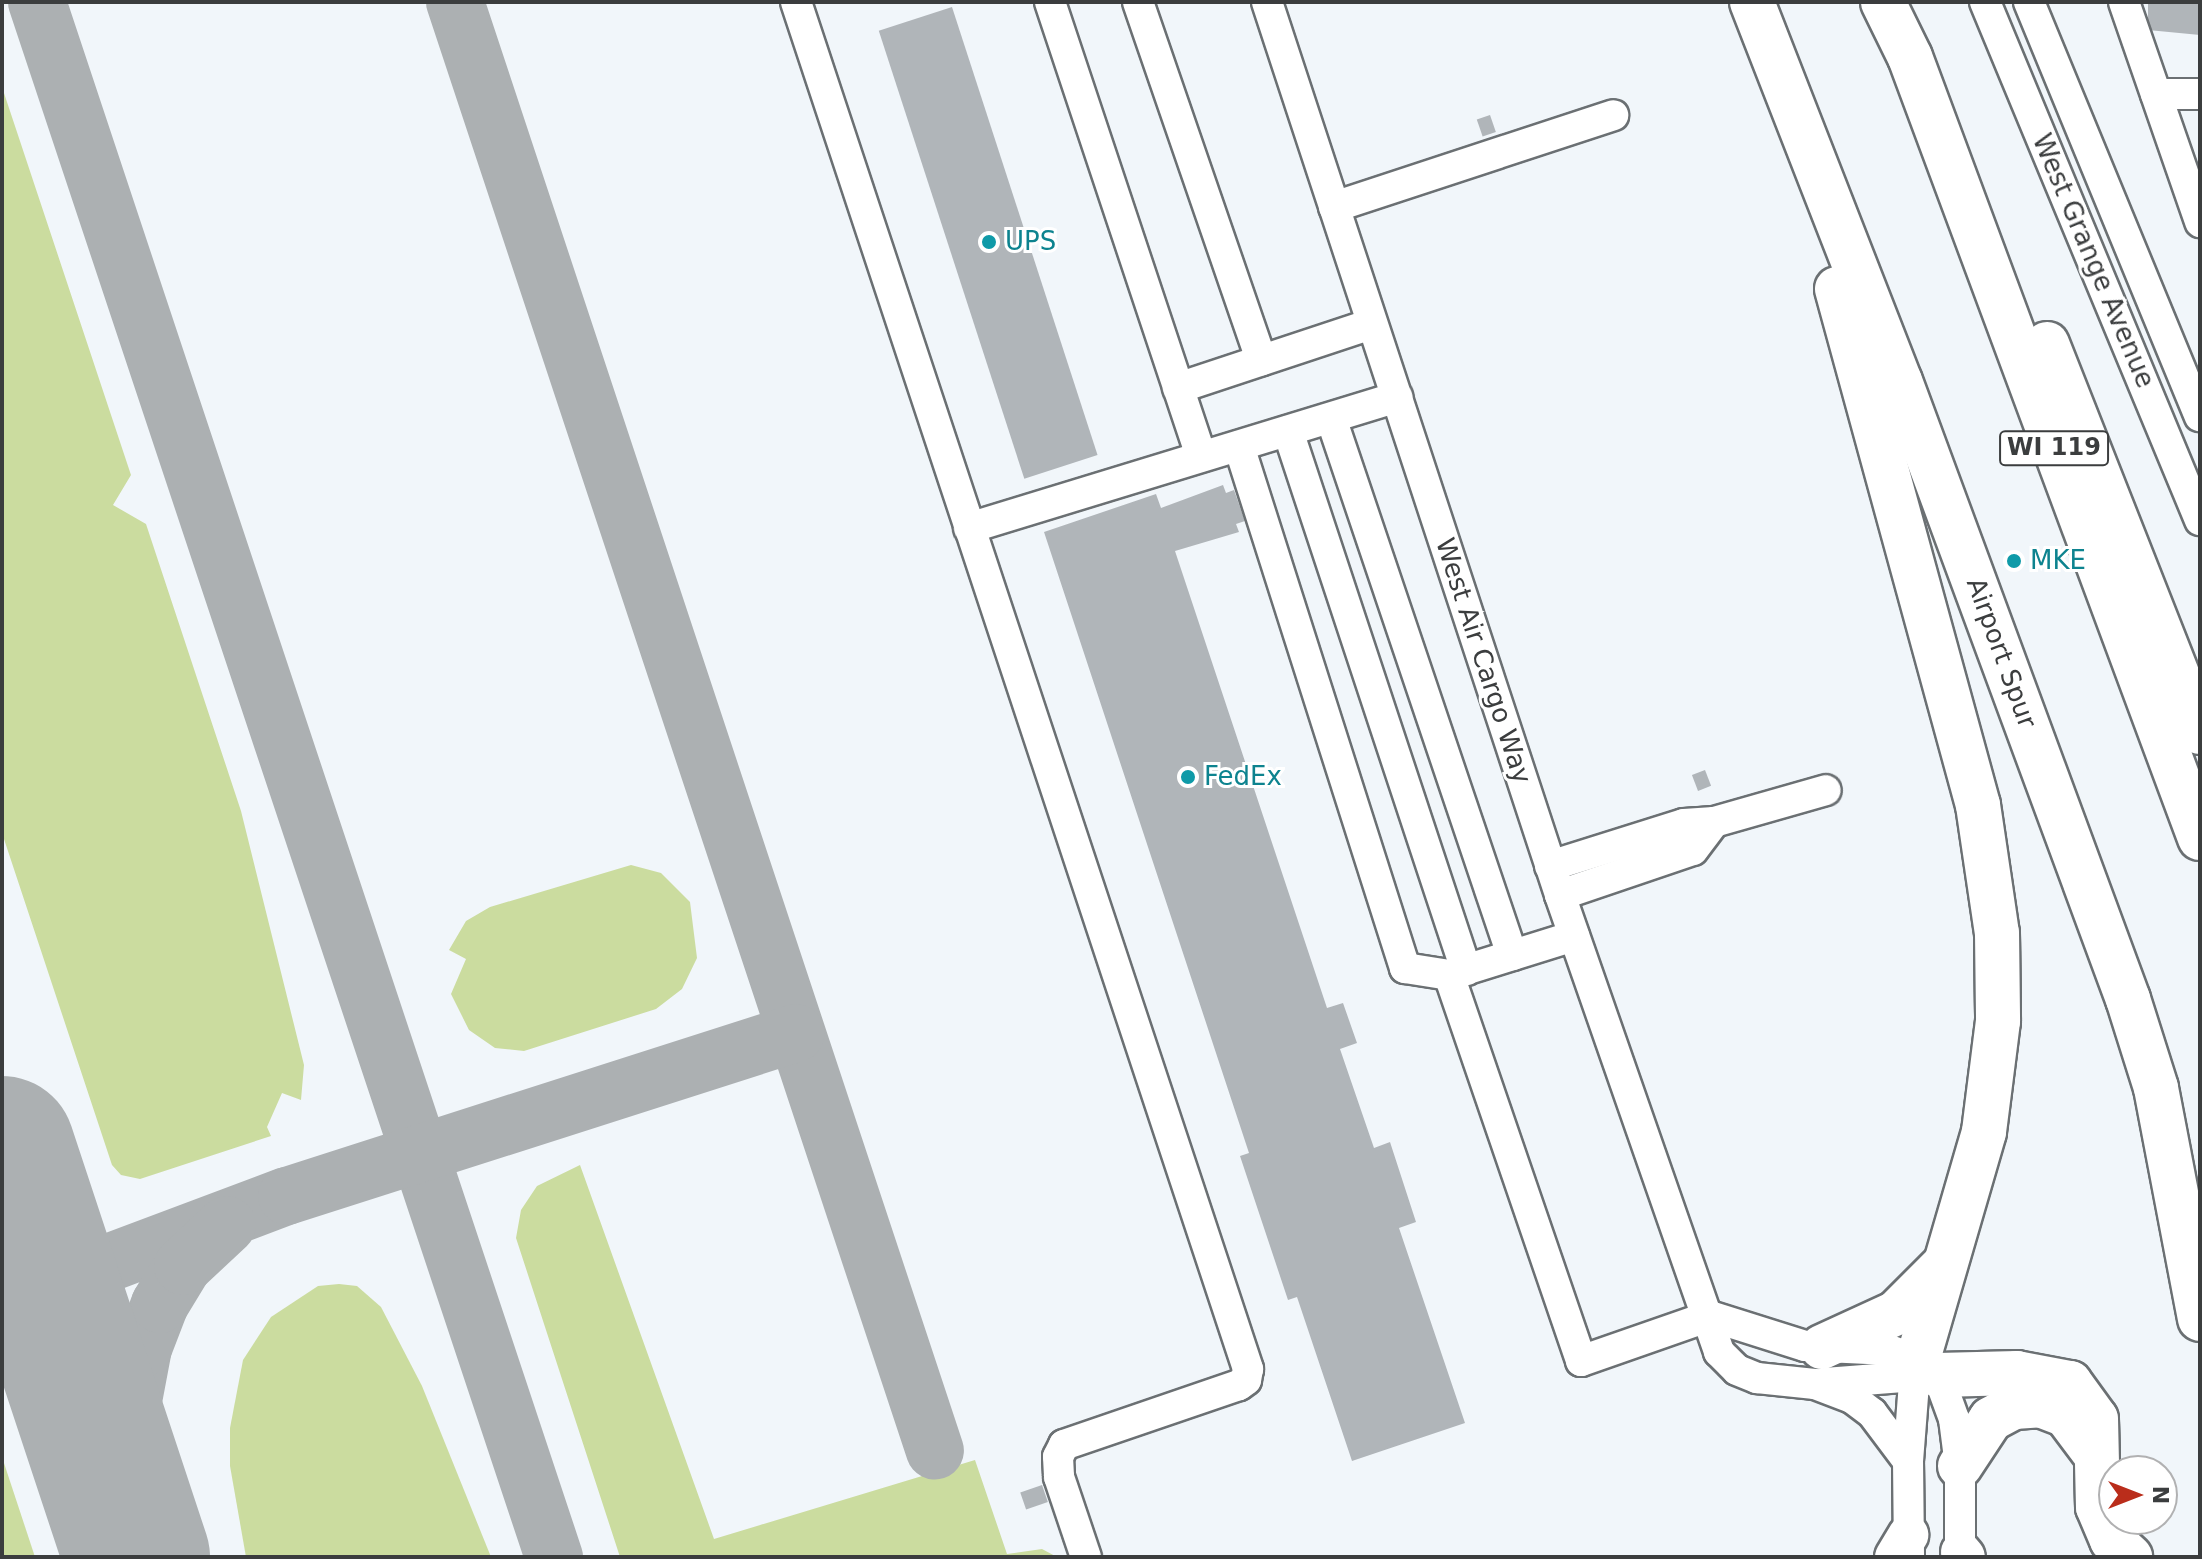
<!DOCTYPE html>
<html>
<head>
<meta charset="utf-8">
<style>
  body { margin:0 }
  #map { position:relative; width:2202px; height:1559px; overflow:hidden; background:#f1f6fa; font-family:"DejaVu Sans",sans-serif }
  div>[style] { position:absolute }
  .green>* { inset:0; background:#cbdc9f }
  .taxiway>* { height:58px; margin:-29px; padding:0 29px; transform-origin:29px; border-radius:29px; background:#acb0b2 }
  .runway>* { height:146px; margin:-73px; padding:0 73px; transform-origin:73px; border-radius:73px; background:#acb0b2 }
  .building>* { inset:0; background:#b0b5b9; transform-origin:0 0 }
  .roads { filter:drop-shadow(2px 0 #6b7073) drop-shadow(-2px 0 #6b7073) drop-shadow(0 2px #6b7073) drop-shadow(0 -2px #6b7073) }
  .minor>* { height:30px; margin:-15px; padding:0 15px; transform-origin:15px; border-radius:15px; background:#fff }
  .major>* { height:40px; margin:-20px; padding:0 20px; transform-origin:20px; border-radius:20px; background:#fff }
  .highway>* { height:44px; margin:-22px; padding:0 22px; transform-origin:22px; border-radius:22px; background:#fff }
  .dots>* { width:22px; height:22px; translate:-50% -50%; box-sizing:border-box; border:4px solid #fff; border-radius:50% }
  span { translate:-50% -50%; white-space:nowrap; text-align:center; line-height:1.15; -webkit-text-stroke:6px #fff; paint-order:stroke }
  .shield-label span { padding:2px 6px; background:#fff; border:2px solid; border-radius:6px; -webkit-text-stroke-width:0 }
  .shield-label { font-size:24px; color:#3b3d3e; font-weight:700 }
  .culture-label { font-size:26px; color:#0d838f }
  .left { translate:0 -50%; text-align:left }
  .street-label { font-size:26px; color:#3b3d3e }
  .frame { position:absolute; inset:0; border:4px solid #3b3d3e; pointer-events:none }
  .north { position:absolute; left:2098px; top:1455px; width:80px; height:80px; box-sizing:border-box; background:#fff; border:2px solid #b1b1b2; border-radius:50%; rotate:90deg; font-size:22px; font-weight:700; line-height:32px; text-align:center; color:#3b3d3e }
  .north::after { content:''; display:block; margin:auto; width:28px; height:36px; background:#ba2d1b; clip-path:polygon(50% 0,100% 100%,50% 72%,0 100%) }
</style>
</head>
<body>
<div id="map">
  <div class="green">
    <div style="clip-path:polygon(2px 87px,131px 475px,113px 505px,146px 524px,241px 811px,304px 1065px,301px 1100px,282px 1093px,267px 1127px,271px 1136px,140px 1179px,121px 1175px,112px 1165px,2px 833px)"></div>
    <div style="clip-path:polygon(631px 865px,661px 873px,690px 902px,697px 958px,682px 989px,656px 1009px,524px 1051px,495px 1048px,469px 1030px,451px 994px,466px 959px,449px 950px,466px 921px,490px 907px)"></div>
    <div style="clip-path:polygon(580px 1165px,714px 1539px,975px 1460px,1007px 1554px,1042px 1549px,1057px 1557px,620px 1557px,516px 1238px,521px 1210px,537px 1186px)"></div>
    <div style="clip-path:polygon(339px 1284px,357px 1286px,381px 1307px,422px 1386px,491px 1557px,246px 1557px,230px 1466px,230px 1428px,243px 1360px,271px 1317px,318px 1286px)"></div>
    <div style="clip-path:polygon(2px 1457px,35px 1557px,2px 1557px)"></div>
  </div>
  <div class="taxiway">
    <div style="left:37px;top:2px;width:1639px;rotate:71.61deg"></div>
    <div style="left:455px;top:2px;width:1526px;rotate:71.67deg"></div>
    <div style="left:47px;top:1286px;width:256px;rotate:-20.6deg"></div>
    <div style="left:287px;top:1196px;width:534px;rotate:-17.76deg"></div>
    <div style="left:144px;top:1557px;width:98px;rotate:-98.8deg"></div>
    <div style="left:129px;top:1460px;width:54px;rotate:-86.8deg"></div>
    <div style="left:132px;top:1406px;width:59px;rotate:-79.3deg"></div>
    <div style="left:143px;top:1348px;width:47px;rotate:-68.9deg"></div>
    <div style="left:160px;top:1304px;width:44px;rotate:-58.8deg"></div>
    <div style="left:183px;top:1266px;width:60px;rotate:-43deg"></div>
  </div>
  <div class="runway">
    <div style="left:2px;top:1149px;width:430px;rotate:71.7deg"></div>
  </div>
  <div class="building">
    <div style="clip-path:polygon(2148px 2px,2200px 2px,2200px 35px,2148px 30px)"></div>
    <div style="left:952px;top:7px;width:471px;height:77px;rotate:72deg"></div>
    <div style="left:1490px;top:115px;width:18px;height:14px;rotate:71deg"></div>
    <div style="clip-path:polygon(1223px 485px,1226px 493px,1234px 490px,1245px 521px,1236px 524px,1239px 532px,1175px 551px,1327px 1008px,1343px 1003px,1357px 1043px,1340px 1049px,1374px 1148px,1390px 1142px,1416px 1222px,1399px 1228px,1465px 1423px,1352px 1461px,1297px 1297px,1288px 1300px,1240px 1156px,1249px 1153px,1044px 532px,1156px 494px,1161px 508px)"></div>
    <div style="left:1705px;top:770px;width:17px;height:14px;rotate:69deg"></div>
    <div style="left:1042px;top:1485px;width:18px;height:23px;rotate:71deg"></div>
  </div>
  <div class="roads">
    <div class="minor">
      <div style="left:796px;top:2px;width:1440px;rotate:71.7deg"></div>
      <div style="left:1248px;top:1369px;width:11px;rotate:100deg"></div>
      <div style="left:1246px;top:1380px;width:9px;rotate:144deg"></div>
      <div style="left:1239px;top:1385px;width:185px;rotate:161.1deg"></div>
      <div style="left:1064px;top:1445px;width:13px;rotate:117deg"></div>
      <div style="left:1058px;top:1457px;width:20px;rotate:87deg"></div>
      <div style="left:1059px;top:1477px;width:84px;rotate:71.4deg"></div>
      <div style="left:1050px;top:2px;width:479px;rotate:71.6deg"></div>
      <div style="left:1138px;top:2px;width:379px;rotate:71deg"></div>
      <div style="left:1267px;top:2px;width:940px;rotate:71.83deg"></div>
      <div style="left:1560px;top:895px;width:484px;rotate:70.8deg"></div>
      <div style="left:1719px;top:1352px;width:25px;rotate:45deg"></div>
      <div style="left:1737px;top:1370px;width:22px;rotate:22deg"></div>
      <div style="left:1757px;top:1378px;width:58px;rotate:5.9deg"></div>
      <div style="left:1815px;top:1384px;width:40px;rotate:21deg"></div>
      <div style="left:1852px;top:1398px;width:25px;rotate:37deg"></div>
      <div style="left:1872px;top:1413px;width:60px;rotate:53.1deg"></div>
      <div style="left:1985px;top:2px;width:561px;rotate:67.46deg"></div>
      <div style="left:2029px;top:2px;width:448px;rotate:67.6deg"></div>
      <div style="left:2124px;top:2px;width:233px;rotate:70.9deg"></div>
      <div style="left:2156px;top:94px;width:44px"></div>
      <div style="left:1334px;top:207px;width:294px;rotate:-18.2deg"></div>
      <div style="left:1178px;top:388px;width:203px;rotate:-18.3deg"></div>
      <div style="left:1331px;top:418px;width:567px;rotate:71.37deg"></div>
      <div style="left:1288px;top:431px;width:568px;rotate:71.72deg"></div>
      <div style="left:1239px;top:446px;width:548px;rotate:72.36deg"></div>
      <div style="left:1405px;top:968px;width:45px;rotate:9deg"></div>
      <div style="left:969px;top:528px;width:448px;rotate:-17deg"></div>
      <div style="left:1550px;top:866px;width:140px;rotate:-17.4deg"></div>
      <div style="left:1684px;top:824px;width:30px;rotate:-4deg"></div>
      <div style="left:1714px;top:822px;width:116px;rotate:-15.9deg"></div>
      <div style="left:1560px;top:895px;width:140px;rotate:-18.7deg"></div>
      <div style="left:1693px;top:850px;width:35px;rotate:-53deg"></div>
      <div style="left:1574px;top:936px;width:131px;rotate:162.7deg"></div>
      <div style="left:1449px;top:975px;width:408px;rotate:71.1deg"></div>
      <div style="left:1581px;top:1361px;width:137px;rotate:-19.2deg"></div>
      <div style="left:1710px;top:1316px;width:100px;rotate:17.5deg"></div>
      <div style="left:1805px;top:1346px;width:84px;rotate:2.7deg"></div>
      <div style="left:1889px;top:1350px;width:18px;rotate:19deg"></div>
      <div style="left:1906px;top:1356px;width:16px;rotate:55deg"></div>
      <div style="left:1915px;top:1369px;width:24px;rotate:15deg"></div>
      <div style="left:1938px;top:1375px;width:47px;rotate:70deg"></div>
      <div style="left:1954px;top:1419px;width:47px;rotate:82.7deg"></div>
      <div style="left:1960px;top:1466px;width:91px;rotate:90deg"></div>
      <div style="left:1825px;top:1383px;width:78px;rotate:-4.4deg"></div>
      <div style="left:1903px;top:1377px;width:14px;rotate:-34deg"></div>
      <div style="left:1909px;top:1555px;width:94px;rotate:-90.6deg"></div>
      <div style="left:1908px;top:1461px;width:92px;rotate:-85.6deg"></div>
    </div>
    <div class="major">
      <div style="left:1961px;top:1552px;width:6px;rotate:51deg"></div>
      <div style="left:1895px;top:1557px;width:26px;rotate:-59deg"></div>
    </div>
    <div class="highway">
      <div style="left:1752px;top:2px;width:407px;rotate:68.7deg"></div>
      <div style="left:1900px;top:381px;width:659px;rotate:69.75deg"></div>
      <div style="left:2128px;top:999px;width:93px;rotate:72.5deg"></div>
      <div style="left:2156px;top:1088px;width:235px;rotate:79.2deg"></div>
      <div style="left:1883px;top:2px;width:61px;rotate:63.9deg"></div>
      <div style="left:1910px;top:57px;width:833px;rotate:69.63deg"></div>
      <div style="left:1837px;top:289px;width:535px;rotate:74.72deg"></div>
      <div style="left:1978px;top:805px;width:129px;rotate:81.6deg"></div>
      <div style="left:1997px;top:933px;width:88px;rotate:89.3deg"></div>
      <div style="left:1998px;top:1021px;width:112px;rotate:97.2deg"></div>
      <div style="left:1984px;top:1132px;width:247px;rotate:106.2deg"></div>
      <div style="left:2047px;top:344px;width:417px;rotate:68.5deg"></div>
      <div style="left:1822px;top:1347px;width:81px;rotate:-24.7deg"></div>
      <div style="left:1896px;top:1313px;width:65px;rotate:-45deg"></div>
      <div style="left:1938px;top:1375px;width:79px;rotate:-1.5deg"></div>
      <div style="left:2017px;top:1373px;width:54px;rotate:10.7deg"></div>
      <div style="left:2070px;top:1383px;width:44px;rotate:54.2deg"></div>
      <div style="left:2096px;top:1419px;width:88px;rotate:88.7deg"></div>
      <div style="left:2098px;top:1507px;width:36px;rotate:67deg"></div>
      <div style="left:2112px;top:1540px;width:25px;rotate:43deg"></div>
      <div style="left:1960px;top:1466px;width:56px;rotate:-56.6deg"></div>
      <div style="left:1991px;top:1419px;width:26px;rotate:-28deg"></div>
      <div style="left:2014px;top:1407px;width:26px;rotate:-4deg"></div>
      <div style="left:2040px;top:1405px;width:28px;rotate:21deg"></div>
      <div style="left:2066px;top:1415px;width:45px;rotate:53.1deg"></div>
    </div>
  </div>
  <div class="dots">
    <div style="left:989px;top:242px;background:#0f9aa8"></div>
    <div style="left:2014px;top:561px;background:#0f9aa8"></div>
    <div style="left:1188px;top:777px;background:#0f9aa8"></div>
  </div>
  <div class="shield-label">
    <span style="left:2054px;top:448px">WI 119</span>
  </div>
  <div class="culture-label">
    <span class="left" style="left:1005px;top:242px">UPS</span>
    <span class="left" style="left:2030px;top:561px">MKE</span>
    <span class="left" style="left:1204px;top:777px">FedEx</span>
  </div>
  <div class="street-label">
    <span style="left:2093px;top:261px;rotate:67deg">West Grange Avenue</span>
    <span style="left:2001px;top:653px;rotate:70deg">Airport Spur</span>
    <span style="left:1483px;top:661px;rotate:72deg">West Air Cargo Way</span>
  </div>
  <div class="frame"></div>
  <div class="north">N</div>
</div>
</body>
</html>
